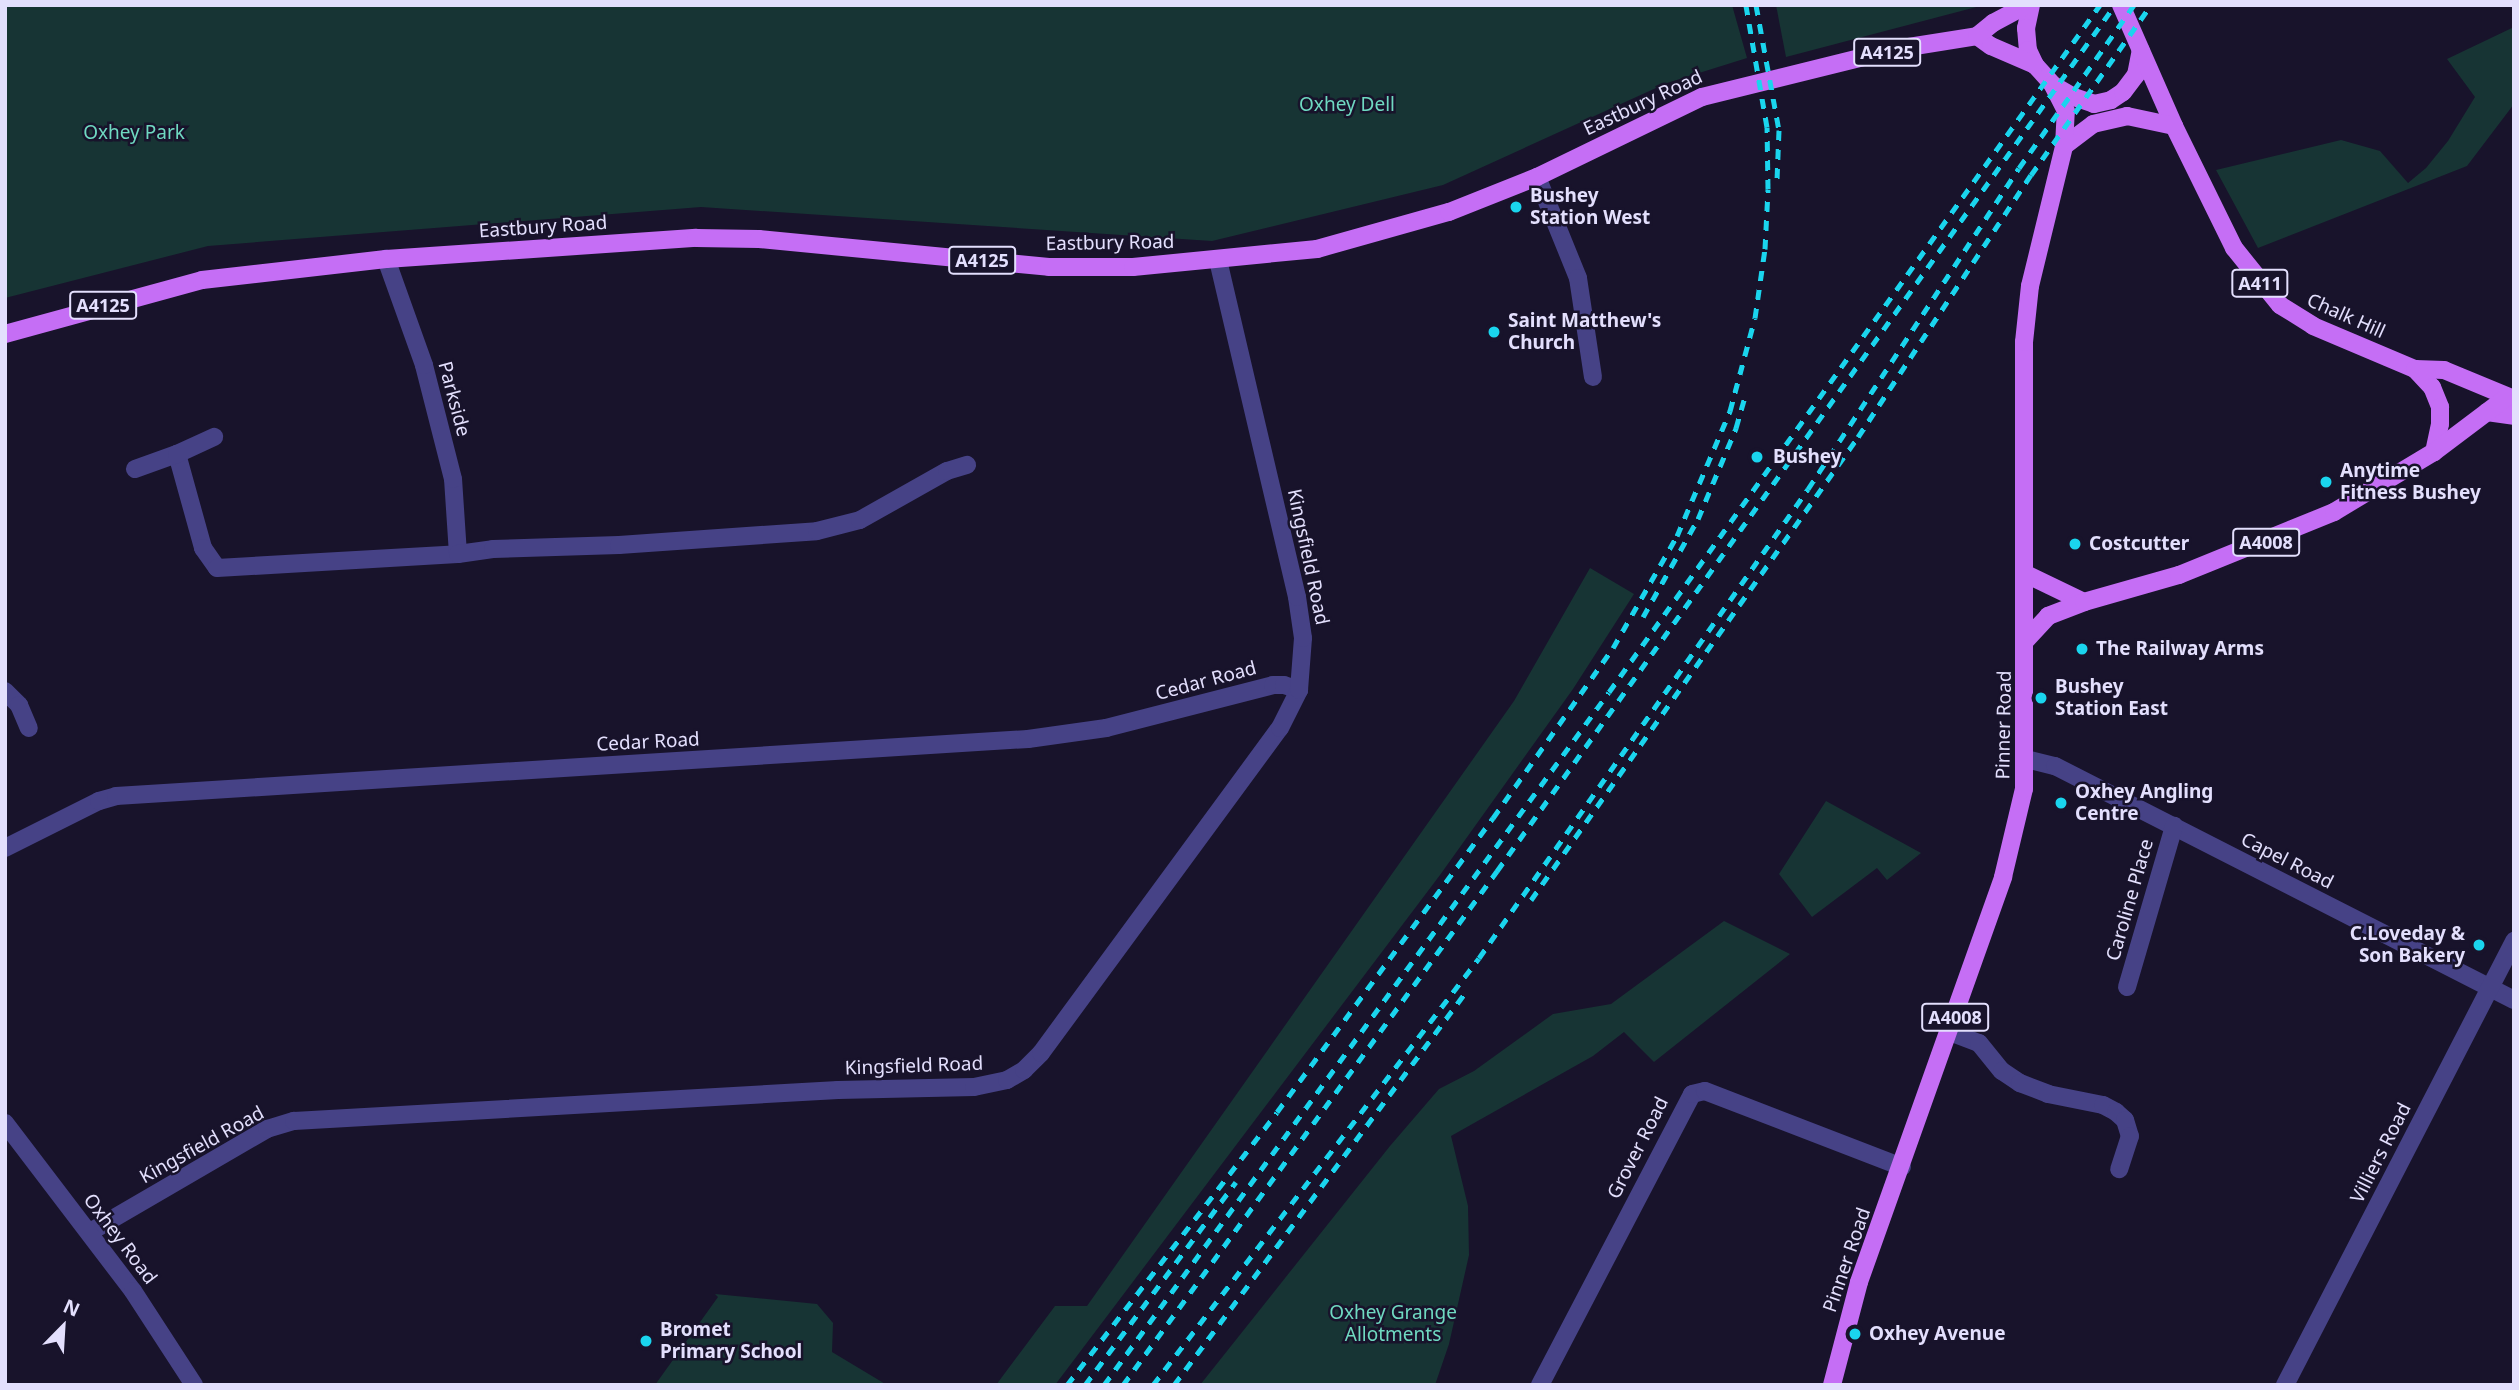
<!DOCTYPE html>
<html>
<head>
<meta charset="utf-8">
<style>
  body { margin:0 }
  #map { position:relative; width:2519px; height:1390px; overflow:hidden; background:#18132b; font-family:"Noto Sans",sans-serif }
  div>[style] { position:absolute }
  .green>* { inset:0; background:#173434 }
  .minor>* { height:18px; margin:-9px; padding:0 9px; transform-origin:9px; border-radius:9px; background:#464286 }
  .tertiary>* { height:18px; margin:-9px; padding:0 9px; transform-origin:9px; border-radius:9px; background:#464286 }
  .primary>* { height:18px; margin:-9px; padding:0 9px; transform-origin:9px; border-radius:9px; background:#c56ef5 }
  .rail>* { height:5px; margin-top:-2.5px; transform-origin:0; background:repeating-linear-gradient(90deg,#1ad5ee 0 10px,transparent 0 19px) }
  .dots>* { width:19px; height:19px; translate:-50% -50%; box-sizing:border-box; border:4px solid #18132b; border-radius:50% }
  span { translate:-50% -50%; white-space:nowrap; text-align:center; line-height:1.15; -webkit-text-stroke:5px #18132b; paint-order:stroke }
  .shield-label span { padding:2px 5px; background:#18132b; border:2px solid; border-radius:5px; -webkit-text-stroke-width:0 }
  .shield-label { font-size:18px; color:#e3dffd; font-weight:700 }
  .street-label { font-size:19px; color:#e3dffd }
  .park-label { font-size:19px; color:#6fd9c1 }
  .poi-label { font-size:19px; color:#e3dffd; font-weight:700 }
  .left { translate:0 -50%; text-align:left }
  .right { translate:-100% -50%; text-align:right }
  .frame { position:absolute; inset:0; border:7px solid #e3dffd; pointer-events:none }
  .north { position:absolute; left:28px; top:1292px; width:70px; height:70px; -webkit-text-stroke:5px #18132b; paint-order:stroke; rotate:24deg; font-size:19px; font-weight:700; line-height:28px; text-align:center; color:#e3dffd }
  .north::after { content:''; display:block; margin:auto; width:24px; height:32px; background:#e3dffd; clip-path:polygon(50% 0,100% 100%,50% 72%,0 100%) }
</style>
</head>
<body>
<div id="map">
  <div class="green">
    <div style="clip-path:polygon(5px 5px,1732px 5px,1747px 58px,1667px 83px,1443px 185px,1212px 241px,701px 207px,208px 246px,5px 298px)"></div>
    <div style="clip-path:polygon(1776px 5px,1984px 5px,1786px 57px)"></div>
    <div style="clip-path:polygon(2514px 27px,2514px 104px,2467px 166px,2258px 248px,2216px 170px,2341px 140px,2380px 151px,2408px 183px,2426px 168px,2448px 141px,2475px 97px,2447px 59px)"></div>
    <div style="clip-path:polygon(1590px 568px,1634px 594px,1573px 689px,1440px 875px,1055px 1385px,996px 1385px,1055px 1306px,1087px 1306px,1514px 701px)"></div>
    <div style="clip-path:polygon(1826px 801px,1921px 853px,1887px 880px,1877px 868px,1812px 917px,1779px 874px)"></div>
    <div style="clip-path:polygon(1724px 921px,1790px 954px,1654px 1062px,1624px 1032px,1593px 1056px,1451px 1136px,1468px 1206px,1469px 1255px,1449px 1344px,1435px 1385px,1200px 1385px,1390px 1146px,1439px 1089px,1474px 1071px,1553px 1014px,1611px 1004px)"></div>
    <div style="clip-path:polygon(715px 1294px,817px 1304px,833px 1323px,832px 1352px,887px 1385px,655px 1385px,718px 1297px)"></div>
  </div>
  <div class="minor">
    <div style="left:1537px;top:177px;width:109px;rotate:67.9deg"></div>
    <div style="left:1578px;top:278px;width:100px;rotate:81.4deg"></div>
    <div style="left:177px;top:454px;width:98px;rotate:74.5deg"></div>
    <div style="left:203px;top:548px;width:24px;rotate:55deg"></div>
    <div style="left:217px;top:568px;width:241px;rotate:-3.3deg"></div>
    <div style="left:458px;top:554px;width:75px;rotate:-93.8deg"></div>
    <div style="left:453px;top:479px;width:118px;rotate:-104.3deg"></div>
    <div style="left:424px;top:365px;width:113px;rotate:-109.7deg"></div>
    <div style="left:135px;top:469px;width:45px;rotate:-19.7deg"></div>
    <div style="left:177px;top:454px;width:41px;rotate:-24.7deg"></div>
    <div style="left:458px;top:554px;width:35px;rotate:-8deg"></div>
    <div style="left:493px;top:549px;width:126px;rotate:-1.8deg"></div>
    <div style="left:619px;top:545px;width:198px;rotate:-4deg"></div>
    <div style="left:817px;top:531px;width:44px;rotate:-14.3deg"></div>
    <div style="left:860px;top:520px;width:100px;rotate:-29.4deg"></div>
    <div style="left:947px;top:471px;width:21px;rotate:-17deg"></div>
    <div style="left:5px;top:691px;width:20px;rotate:45deg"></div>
    <div style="left:19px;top:705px;width:25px;rotate:67deg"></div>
    <div style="left:2026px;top:759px;width:30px;rotate:14deg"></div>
    <div style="left:2055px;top:766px;width:515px;rotate:27.01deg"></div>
    <div style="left:5px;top:848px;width:105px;rotate:-26.6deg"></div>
    <div style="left:99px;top:801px;width:18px;rotate:-16deg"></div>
    <div style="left:116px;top:796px;width:914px;rotate:-3.58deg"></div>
    <div style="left:1028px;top:739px;width:79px;rotate:-8deg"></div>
    <div style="left:1106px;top:728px;width:172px;rotate:-14.4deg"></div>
    <div style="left:1273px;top:685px;width:11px"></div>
    <div style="left:1284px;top:685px;width:16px;rotate:18deg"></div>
    <div style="left:2127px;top:987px;width:168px;rotate:-73.7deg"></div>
    <div style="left:1950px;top:1032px;width:31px;rotate:21deg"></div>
    <div style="left:1979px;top:1043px;width:36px;rotate:51deg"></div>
    <div style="left:2002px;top:1071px;width:22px;rotate:34deg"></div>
    <div style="left:2020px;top:1083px;width:30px;rotate:21deg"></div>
    <div style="left:2048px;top:1094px;width:56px;rotate:11.3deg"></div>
    <div style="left:2103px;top:1105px;width:15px;rotate:28deg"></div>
    <div style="left:2116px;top:1112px;width:12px;rotate:42deg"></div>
    <div style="left:2125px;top:1120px;width:17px;rotate:73deg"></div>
    <div style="left:2130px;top:1136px;width:35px;rotate:108deg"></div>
    <div style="left:90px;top:1232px;width:205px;rotate:-30.2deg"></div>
    <div style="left:267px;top:1129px;width:28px;rotate:-17deg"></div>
    <div style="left:294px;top:1121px;width:545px;rotate:-3.26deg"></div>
    <div style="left:838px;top:1090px;width:136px;rotate:-1.3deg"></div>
    <div style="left:974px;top:1087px;width:34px;rotate:-12deg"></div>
    <div style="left:1007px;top:1080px;width:20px;rotate:-30deg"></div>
    <div style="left:1024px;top:1070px;width:24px;rotate:-45deg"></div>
    <div style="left:1041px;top:1053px;width:403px;rotate:-53.7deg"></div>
    <div style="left:1280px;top:728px;width:42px;rotate:-63.4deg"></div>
    <div style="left:1299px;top:690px;width:52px;rotate:-85.6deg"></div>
    <div style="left:1303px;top:638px;width:41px;rotate:-98.3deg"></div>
    <div style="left:1297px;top:597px;width:345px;rotate:-103.2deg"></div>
    <div style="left:1540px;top:1385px;width:328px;rotate:-62.4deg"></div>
    <div style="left:1692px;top:1094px;width:13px;rotate:-13deg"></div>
    <div style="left:1705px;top:1091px;width:211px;rotate:21.1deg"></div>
    <div style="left:2285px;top:1385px;width:500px;rotate:-62.7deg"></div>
  </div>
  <div class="tertiary">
    <div style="left:5px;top:1123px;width:211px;rotate:52.7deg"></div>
    <div style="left:133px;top:1291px;width:112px;rotate:57deg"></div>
  </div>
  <div class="primary">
    <div style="left:2031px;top:5px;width:24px;rotate:102deg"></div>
    <div style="left:2026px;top:28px;width:22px;rotate:85deg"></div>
    <div style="left:2028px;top:50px;width:17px;rotate:65deg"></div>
    <div style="left:2035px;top:65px;width:27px;rotate:48deg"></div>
    <div style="left:2053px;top:85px;width:24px;rotate:30deg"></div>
    <div style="left:2074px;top:97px;width:21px;rotate:19deg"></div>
    <div style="left:2094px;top:104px;width:17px;rotate:-13deg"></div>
    <div style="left:2111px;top:100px;width:14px;rotate:-34deg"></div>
    <div style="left:2123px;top:92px;width:21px;rotate:-53deg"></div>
    <div style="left:2136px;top:75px;width:25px;rotate:-79deg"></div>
    <div style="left:2121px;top:5px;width:132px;rotate:66.3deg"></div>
    <div style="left:2174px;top:126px;width:136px;rotate:63.8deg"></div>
    <div style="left:2234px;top:248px;width:73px;rotate:51.1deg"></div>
    <div style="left:2280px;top:305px;width:39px;rotate:32deg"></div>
    <div style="left:2313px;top:326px;width:111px;rotate:22.9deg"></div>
    <div style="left:2415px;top:369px;width:29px;rotate:2deg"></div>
    <div style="left:2444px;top:370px;width:76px;rotate:22.5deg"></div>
    <div style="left:1977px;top:36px;width:17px;rotate:36deg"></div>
    <div style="left:1991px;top:46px;width:48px;rotate:23.4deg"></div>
    <div style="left:2064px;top:146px;width:36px;rotate:-37deg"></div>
    <div style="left:2093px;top:124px;width:35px;rotate:-13deg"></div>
    <div style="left:2127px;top:116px;width:48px;rotate:12deg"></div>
    <div style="left:5px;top:334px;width:204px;rotate:-15.3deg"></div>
    <div style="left:202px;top:280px;width:185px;rotate:-6.5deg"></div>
    <div style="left:386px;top:259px;width:311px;rotate:-3.9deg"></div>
    <div style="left:696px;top:238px;width:63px;rotate:0.9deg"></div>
    <div style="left:759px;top:239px;width:291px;rotate:5.5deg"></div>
    <div style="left:1049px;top:267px;width:84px"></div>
    <div style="left:1133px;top:267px;width:185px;rotate:-5.6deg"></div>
    <div style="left:1317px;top:249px;width:137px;rotate:-15.7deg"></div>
    <div style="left:1449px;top:212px;width:95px;rotate:-21.7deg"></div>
    <div style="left:1537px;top:177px;width:183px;rotate:-25.9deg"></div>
    <div style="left:1702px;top:97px;width:200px;rotate:-13.9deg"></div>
    <div style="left:1896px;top:49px;width:82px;rotate:-9.1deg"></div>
    <div style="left:1977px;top:36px;width:21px;rotate:-39deg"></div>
    <div style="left:1993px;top:23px;width:38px;rotate:-28deg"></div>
    <div style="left:2415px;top:369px;width:25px;rotate:47deg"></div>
    <div style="left:2432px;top:387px;width:22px;rotate:68deg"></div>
    <div style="left:2440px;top:407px;width:17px;rotate:90deg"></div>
    <div style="left:2440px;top:424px;width:29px;rotate:102deg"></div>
    <div style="left:2487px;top:412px;width:27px;rotate:8deg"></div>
    <div style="left:2026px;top:574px;width:64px;rotate:25.8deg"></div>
    <div style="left:2026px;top:640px;width:33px;rotate:-47deg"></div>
    <div style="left:2048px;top:616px;width:39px;rotate:-21deg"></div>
    <div style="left:2084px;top:602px;width:99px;rotate:-15.9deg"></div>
    <div style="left:2179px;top:575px;width:167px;rotate:-22.1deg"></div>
    <div style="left:2334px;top:512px;width:117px;rotate:-31deg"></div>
    <div style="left:2434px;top:452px;width:91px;rotate:-37deg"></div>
    <div style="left:1832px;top:1385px;width:106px;rotate:-75.3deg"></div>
    <div style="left:1859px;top:1282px;width:430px;rotate:-70.4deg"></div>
    <div style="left:2003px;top:877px;width:90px;rotate:-76.6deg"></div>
    <div style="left:2024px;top:789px;width:447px;rotate:-90deg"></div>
    <div style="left:2024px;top:342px;width:56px;rotate:-83.9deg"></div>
    <div style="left:2030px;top:286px;width:144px;rotate:-76.3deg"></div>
    <div style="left:2064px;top:146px;width:35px;rotate:-87deg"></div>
    <div style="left:2066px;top:111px;width:29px;rotate:-117deg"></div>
  </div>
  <div class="rail">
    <div style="left:1756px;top:5px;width:127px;rotate:79.6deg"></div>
    <div style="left:1779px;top:130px;width:49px;rotate:92.3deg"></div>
    <div style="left:1643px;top:617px;width:112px;rotate:-60.7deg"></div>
    <div style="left:1698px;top:519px;width:99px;rotate:-67.3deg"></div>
    <div style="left:1736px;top:428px;width:37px;rotate:-74deg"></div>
    <div style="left:1531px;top:900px;width:567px;rotate:-54.77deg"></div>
    <div style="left:1858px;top:437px;width:314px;rotate:-56.6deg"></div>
    <div style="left:2031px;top:175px;width:208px;rotate:-54.8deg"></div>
    <div style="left:1067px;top:1385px;width:344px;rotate:-52.4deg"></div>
    <div style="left:1277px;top:1112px;width:365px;rotate:-53.7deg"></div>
    <div style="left:1493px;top:818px;width:208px;rotate:-54.8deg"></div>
    <div style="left:1613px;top:648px;width:129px;rotate:-60.3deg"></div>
    <div style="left:1677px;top:536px;width:136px;rotate:-67deg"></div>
    <div style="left:1730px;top:411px;width:96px;rotate:-75deg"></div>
    <div style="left:1755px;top:318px;width:70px;rotate:-81.8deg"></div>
    <div style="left:1765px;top:249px;width:60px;rotate:-87.1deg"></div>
    <div style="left:1768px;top:189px;width:62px;rotate:-90.9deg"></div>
    <div style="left:1767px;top:127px;width:124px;rotate:-99.8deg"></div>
    <div style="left:1085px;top:1385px;width:253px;rotate:-53.4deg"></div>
    <div style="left:1104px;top:1385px;width:857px;rotate:-53.92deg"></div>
    <div style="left:1609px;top:692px;width:844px;rotate:-54.45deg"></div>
    <div style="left:1123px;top:1385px;width:636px;rotate:-53.96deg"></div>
    <div style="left:1497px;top:871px;width:1064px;rotate:-54.49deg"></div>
    <div style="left:1153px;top:1385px;width:537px;rotate:-52.64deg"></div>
    <div style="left:1479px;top:958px;width:573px;rotate:-54.95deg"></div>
    <div style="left:1808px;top:489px;width:384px;rotate:-56.7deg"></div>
    <div style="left:2019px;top:168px;width:199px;rotate:-54.8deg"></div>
    <div style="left:1174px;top:1385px;width:487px;rotate:-53.4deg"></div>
  </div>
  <div class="dots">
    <div style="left:1516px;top:207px;background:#1ad5ee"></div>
    <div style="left:1494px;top:332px;background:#1ad5ee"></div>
    <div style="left:1757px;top:457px;background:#1ad5ee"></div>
    <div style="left:2326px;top:482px;background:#1ad5ee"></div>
    <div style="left:2075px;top:544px;background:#1ad5ee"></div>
    <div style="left:2082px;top:649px;background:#1ad5ee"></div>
    <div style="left:2041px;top:698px;background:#1ad5ee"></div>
    <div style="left:2061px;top:803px;background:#1ad5ee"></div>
    <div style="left:2479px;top:945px;background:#1ad5ee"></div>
    <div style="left:1855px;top:1334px;background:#1ad5ee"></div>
    <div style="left:646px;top:1341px;background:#1ad5ee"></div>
  </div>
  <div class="shield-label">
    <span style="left:1887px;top:52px">A4125</span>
    <span style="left:982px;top:260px">A4125</span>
    <span style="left:2260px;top:283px">A411</span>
    <span style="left:103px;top:305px">A4125</span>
    <span style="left:2266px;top:542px">A4008</span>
    <span style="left:1955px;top:1017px">A4008</span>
  </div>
  <div class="street-label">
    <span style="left:1643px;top:103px;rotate:-25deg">Eastbury Road</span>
    <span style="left:543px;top:227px;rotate:-4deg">Eastbury Road</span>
    <span style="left:1110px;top:243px;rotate:-1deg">Eastbury Road</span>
    <span style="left:2346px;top:316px;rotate:24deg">Chalk Hill</span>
    <span style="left:454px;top:399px;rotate:75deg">Parkside</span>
    <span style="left:1308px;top:557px;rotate:78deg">Kingsfield Road</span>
    <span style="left:1206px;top:681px;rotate:-15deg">Cedar Road</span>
    <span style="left:2004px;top:725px;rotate:-89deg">Pinner Road</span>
    <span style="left:648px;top:742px;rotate:-3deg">Cedar Road</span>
    <span style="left:2287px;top:861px;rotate:27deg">Capel Road</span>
    <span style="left:2130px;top:900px;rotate:-74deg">Caroline Place</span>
    <span style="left:914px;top:1066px;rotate:-2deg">Kingsfield Road</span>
    <span style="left:202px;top:1145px;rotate:-29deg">Kingsfield Road</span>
    <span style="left:1638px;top:1148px;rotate:-63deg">Grover Road</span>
    <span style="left:2381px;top:1153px;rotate:-63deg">Villiers Road</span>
    <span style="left:120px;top:1239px;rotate:53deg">Oxhey Road</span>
    <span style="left:1847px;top:1260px;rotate:-71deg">Pinner Road</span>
  </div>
  <div class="park-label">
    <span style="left:1347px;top:105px">Oxhey Dell</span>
    <span style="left:134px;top:133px">Oxhey Park</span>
    <span style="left:1393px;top:1324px">Oxhey Grange<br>Allotments</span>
  </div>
  <div class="poi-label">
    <span class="left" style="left:1530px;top:207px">Bushey<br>Station West</span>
    <span class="left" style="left:1508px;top:332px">Saint Matthew's<br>Church</span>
    <span class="left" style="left:1773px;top:457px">Bushey</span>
    <span class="left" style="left:2340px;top:482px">Anytime<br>Fitness Bushey</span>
    <span class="left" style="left:2089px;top:544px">Costcutter</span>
    <span class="left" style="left:2096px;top:649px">The Railway Arms</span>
    <span class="left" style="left:2055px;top:698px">Bushey<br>Station East</span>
    <span class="left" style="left:2075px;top:803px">Oxhey Angling<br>Centre</span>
    <span class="right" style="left:2465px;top:945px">C.Loveday &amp;<br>Son Bakery</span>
    <span class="left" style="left:660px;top:1341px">Bromet<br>Primary School</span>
    <span class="left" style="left:1869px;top:1334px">Oxhey Avenue</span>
  </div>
  <div class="frame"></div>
  <div class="north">N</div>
</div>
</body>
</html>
